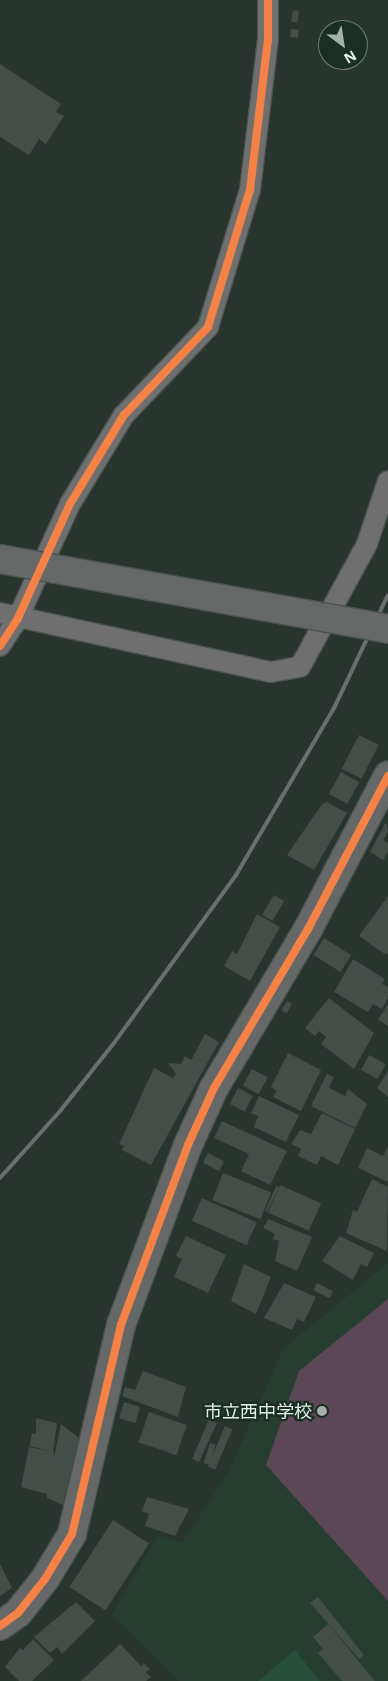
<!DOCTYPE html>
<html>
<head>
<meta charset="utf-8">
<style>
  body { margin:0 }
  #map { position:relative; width:388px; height:1681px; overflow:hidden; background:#29342e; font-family:"Open Sans","Noto Sans JP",sans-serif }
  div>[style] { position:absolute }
  .built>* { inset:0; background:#253e30 }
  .green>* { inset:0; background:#5b4755 }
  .water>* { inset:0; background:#274f3b }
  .building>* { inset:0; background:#444d48; transform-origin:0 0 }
  .roads { filter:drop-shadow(1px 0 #48524c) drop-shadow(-1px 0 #48524c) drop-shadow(0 1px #48524c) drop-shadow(0 -1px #48524c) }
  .street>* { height:20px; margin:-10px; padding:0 10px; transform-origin:10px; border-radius:10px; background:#706f6f }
  .secondary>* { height:28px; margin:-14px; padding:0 14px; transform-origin:14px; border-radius:14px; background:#656867 }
  .rail>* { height:4px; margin:-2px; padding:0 2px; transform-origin:2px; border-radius:2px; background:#6a6e6c }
  .bridges { filter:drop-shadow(1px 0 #48524c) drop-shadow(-1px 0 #48524c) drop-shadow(0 1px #48524c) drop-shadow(0 -1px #48524c) }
  .secondary-bridge>* { height:28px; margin:-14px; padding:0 14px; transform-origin:14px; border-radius:14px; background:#656867 }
  .cycleway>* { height:8px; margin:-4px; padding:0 4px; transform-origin:4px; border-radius:4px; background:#f48246 }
  .dots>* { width:14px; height:14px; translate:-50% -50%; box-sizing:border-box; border:2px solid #1b2e23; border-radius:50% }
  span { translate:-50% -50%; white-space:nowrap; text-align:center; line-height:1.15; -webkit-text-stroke:4.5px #1b2e23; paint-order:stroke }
  .poi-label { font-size:18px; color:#e6f2eb }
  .right { translate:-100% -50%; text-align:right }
  .north { position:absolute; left:318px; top:20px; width:50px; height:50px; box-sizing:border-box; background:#1b2e23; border:1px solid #6c7c73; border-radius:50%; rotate:149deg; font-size:14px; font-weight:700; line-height:20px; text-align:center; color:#e6f2eb }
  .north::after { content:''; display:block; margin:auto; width:18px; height:22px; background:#a4b0a9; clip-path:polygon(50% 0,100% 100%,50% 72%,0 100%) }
</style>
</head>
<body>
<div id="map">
  <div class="built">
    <div style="clip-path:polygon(388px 1263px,388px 1681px,179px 1681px,112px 1615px,158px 1535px,182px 1543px,228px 1473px,283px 1349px)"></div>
  </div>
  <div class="green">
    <div style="clip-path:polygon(388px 1299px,388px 1601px,266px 1465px,299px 1371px)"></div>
  </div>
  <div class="water">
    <div style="clip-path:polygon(295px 1650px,320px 1681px,258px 1681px)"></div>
  </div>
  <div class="building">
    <div style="left:293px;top:10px;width:6px;height:12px;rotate:9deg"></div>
    <div style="left:291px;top:29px;width:8px;height:8px;rotate:7deg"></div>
    <div style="clip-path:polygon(0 64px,61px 104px,56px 112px,64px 116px,46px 144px,39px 139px,29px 155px,0 137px)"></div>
    <div style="left:359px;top:735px;width:22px;height:38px;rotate:27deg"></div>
    <div style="left:341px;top:772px;width:21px;height:25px;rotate:29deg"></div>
    <div style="clip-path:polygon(327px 802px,347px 813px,314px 870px,287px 855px,322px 804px)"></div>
    <div style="clip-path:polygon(386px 822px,388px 832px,383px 840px,388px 843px,388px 852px,383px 860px,370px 852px)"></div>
    <div style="left:274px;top:895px;width:12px;height:23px;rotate:31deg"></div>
    <div style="clip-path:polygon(388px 896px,388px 953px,386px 955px,359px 936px)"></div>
    <div style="clip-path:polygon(257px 914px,280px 927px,250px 981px,224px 966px,232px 951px,237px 954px)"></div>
    <div style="left:324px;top:938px;width:32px;height:20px;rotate:32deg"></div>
    <div style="clip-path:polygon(353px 959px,385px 979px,382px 984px,388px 987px,388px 998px,382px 1009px,373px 1004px,368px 1012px,334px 992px)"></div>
    <div style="clip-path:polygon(329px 998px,374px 1033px,354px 1069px,321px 1044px,326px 1037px,319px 1031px,315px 1036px,305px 1028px)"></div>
    <div style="left:287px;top:1001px;width:6px;height:11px;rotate:31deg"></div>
    <div style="clip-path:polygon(388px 1004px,388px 1026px,378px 1020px)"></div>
    <div style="clip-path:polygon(205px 1034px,219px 1042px,151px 1165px,122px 1150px,124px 1146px,119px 1144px,154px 1068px,173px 1078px,176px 1074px,168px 1063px,181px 1064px,185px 1056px,191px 1060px)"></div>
    <div style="clip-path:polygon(288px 1053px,321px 1070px,301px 1111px,273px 1097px,277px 1091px,271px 1087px)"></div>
    <div style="left:369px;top:1055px;width:19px;height:17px;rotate:28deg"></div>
    <div style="left:252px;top:1069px;width:18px;height:19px;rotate:29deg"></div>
    <div style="clip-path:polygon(388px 1071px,388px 1097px,377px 1088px)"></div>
    <div style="clip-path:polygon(327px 1074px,334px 1077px,329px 1088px,345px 1096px,348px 1089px,367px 1104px,355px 1128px,311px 1106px)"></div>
    <div style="left:238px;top:1088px;width:17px;height:18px;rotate:28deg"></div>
    <div style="clip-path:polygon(259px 1096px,299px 1115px,286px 1142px,254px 1127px,258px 1116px,251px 1113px)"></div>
    <div style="clip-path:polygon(322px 1113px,355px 1129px,338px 1165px,321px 1156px,317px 1165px,298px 1156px,301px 1149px,291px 1144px,300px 1130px,311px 1134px)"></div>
    <div style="clip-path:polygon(222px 1121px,287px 1151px,270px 1185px,241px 1171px,249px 1154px,214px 1138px)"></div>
    <div style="clip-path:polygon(388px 1146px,388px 1182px,358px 1168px,367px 1148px,383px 1156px)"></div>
    <div style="left:208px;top:1153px;width:18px;height:11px;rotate:27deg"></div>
    <div style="left:223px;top:1173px;width:52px;height:29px;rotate:22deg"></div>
    <div style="clip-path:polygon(372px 1179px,388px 1187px,387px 1251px,346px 1233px,353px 1210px,357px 1212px)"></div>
    <div style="left:280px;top:1185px;width:45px;height:30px;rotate:24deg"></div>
    <div style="clip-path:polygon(276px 1186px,279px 1187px,267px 1212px,265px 1211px)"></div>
    <div style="left:202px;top:1198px;width:60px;height:25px;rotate:24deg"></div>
    <div style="clip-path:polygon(268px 1219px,312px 1237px,297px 1271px,275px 1261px,279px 1241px,273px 1239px,275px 1234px,263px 1228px)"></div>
    <div style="clip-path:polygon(186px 1236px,226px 1255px,208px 1293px,174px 1277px,182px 1259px,176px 1256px)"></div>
    <div style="clip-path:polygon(340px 1236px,374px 1253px,367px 1267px,361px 1264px,353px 1280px,322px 1261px)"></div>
    <div style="clip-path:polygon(244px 1264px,271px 1277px,256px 1314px,231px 1301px)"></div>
    <div style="clip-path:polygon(284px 1283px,316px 1297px,304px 1322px,297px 1319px,292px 1330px,264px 1318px)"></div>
    <div style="left:317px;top:1283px;width:18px;height:8px;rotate:27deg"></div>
    <div style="clip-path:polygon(143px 1371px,186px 1387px,178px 1417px,122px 1396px,125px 1387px,135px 1390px)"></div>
    <div style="left:124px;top:1402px;width:17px;height:17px;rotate:17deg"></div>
    <div style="left:149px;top:1412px;width:40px;height:32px;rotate:19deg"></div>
    <div style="clip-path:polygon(36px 1418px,57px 1423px,53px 1452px,30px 1446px,32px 1433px,36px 1434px)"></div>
    <div style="clip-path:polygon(209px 1419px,217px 1423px,199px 1462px,192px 1459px)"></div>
    <div style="clip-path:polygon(61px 1424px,79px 1438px,63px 1505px,47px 1498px,47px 1494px,21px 1487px,29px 1447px,54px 1452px,54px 1457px)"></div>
    <div style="left:225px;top:1426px;width:8px;height:44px;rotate:23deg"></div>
    <div style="left:210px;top:1443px;width:6px;height:21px;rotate:18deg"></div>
    <div style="clip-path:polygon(147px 1497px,189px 1509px,175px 1536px,145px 1526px,149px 1514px,142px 1511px)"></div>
    <div style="left:113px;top:1520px;width:43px;height:80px;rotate:33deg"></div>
    <div style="clip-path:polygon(0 1564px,12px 1588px,0 1596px)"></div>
    <div style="clip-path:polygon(318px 1597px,364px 1655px,359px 1659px,310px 1603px)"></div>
    <div style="clip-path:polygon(76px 1602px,95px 1621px,62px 1654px,57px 1647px,50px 1653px,34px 1637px)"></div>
    <div style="clip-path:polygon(328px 1624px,375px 1681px,342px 1681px,318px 1653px,323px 1649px,313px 1637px)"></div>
    <div style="clip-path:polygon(33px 1639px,54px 1660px,32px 1681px,19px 1681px,5px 1667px,20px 1648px,23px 1650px)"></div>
    <div style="clip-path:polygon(120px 1644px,141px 1666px,144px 1663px,150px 1669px,146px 1672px,151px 1677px,146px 1681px,81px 1681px)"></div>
  </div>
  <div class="roads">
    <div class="street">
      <div style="left:0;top:613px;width:277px;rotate:12.3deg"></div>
      <div style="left:271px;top:672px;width:29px;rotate:-10deg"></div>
      <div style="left:300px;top:667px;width:140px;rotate:-61.4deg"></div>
      <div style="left:367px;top:544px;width:66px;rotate:-71.6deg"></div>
      <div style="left:0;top:646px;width:33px;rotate:-57deg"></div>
      <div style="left:18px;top:618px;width:125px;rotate:-65.5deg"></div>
      <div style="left:70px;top:504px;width:104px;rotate:-58.8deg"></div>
      <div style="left:124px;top:415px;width:122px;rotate:-46.3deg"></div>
      <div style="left:208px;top:327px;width:143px;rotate:-73deg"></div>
      <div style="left:250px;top:190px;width:151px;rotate:-83.2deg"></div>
      <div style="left:268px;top:40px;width:40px;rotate:-90deg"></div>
    </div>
    <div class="secondary">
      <div style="left:0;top:1626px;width:22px;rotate:-36deg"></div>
      <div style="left:18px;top:1613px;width:43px;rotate:-51.5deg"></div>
      <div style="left:45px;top:1579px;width:52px;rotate:-59deg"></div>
      <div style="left:72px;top:1534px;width:215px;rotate:-76.8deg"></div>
      <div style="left:121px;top:1325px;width:192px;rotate:-69.6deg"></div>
      <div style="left:188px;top:1145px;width:63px;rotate:-65.5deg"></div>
      <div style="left:214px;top:1088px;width:185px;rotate:-59.4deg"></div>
      <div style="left:308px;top:929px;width:173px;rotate:-62.4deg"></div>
    </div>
  </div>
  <div class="rail">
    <div style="left:0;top:1178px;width:91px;rotate:-48.1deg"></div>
    <div style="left:61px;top:1110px;width:85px;rotate:-51.7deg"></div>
    <div style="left:114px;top:1043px;width:208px;rotate:-54deg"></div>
    <div style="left:236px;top:875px;width:194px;rotate:-59.6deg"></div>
    <div style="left:334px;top:708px;width:125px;rotate:-64.5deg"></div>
  </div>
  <div class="bridges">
    <div class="secondary-bridge">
      <div style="left:0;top:559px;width:394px;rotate:10.2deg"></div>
    </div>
  </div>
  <div class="cycleway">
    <div style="left:0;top:646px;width:33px;rotate:-57deg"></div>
    <div style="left:18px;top:618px;width:125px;rotate:-65.5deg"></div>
    <div style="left:70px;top:504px;width:104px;rotate:-58.8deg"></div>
    <div style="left:124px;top:415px;width:122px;rotate:-46.3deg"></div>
    <div style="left:208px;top:327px;width:143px;rotate:-73deg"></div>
    <div style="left:250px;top:190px;width:151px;rotate:-83.2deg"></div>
    <div style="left:268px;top:40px;width:40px;rotate:-90deg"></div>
    <div style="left:0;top:1626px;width:22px;rotate:-36deg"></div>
    <div style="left:18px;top:1613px;width:43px;rotate:-51.5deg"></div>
    <div style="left:45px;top:1579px;width:52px;rotate:-59deg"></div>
    <div style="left:72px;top:1534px;width:215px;rotate:-76.8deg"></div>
    <div style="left:121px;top:1325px;width:192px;rotate:-69.6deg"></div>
    <div style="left:188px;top:1145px;width:63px;rotate:-65.5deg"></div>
    <div style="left:214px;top:1088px;width:185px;rotate:-59.4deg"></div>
    <div style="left:308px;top:929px;width:173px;rotate:-62.4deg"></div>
  </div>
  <div class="dots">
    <div style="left:322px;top:1411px;background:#a4b0a9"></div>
  </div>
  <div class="poi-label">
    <span class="right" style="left:312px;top:1411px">市立西中学校</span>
  </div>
  <div class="north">N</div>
</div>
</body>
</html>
